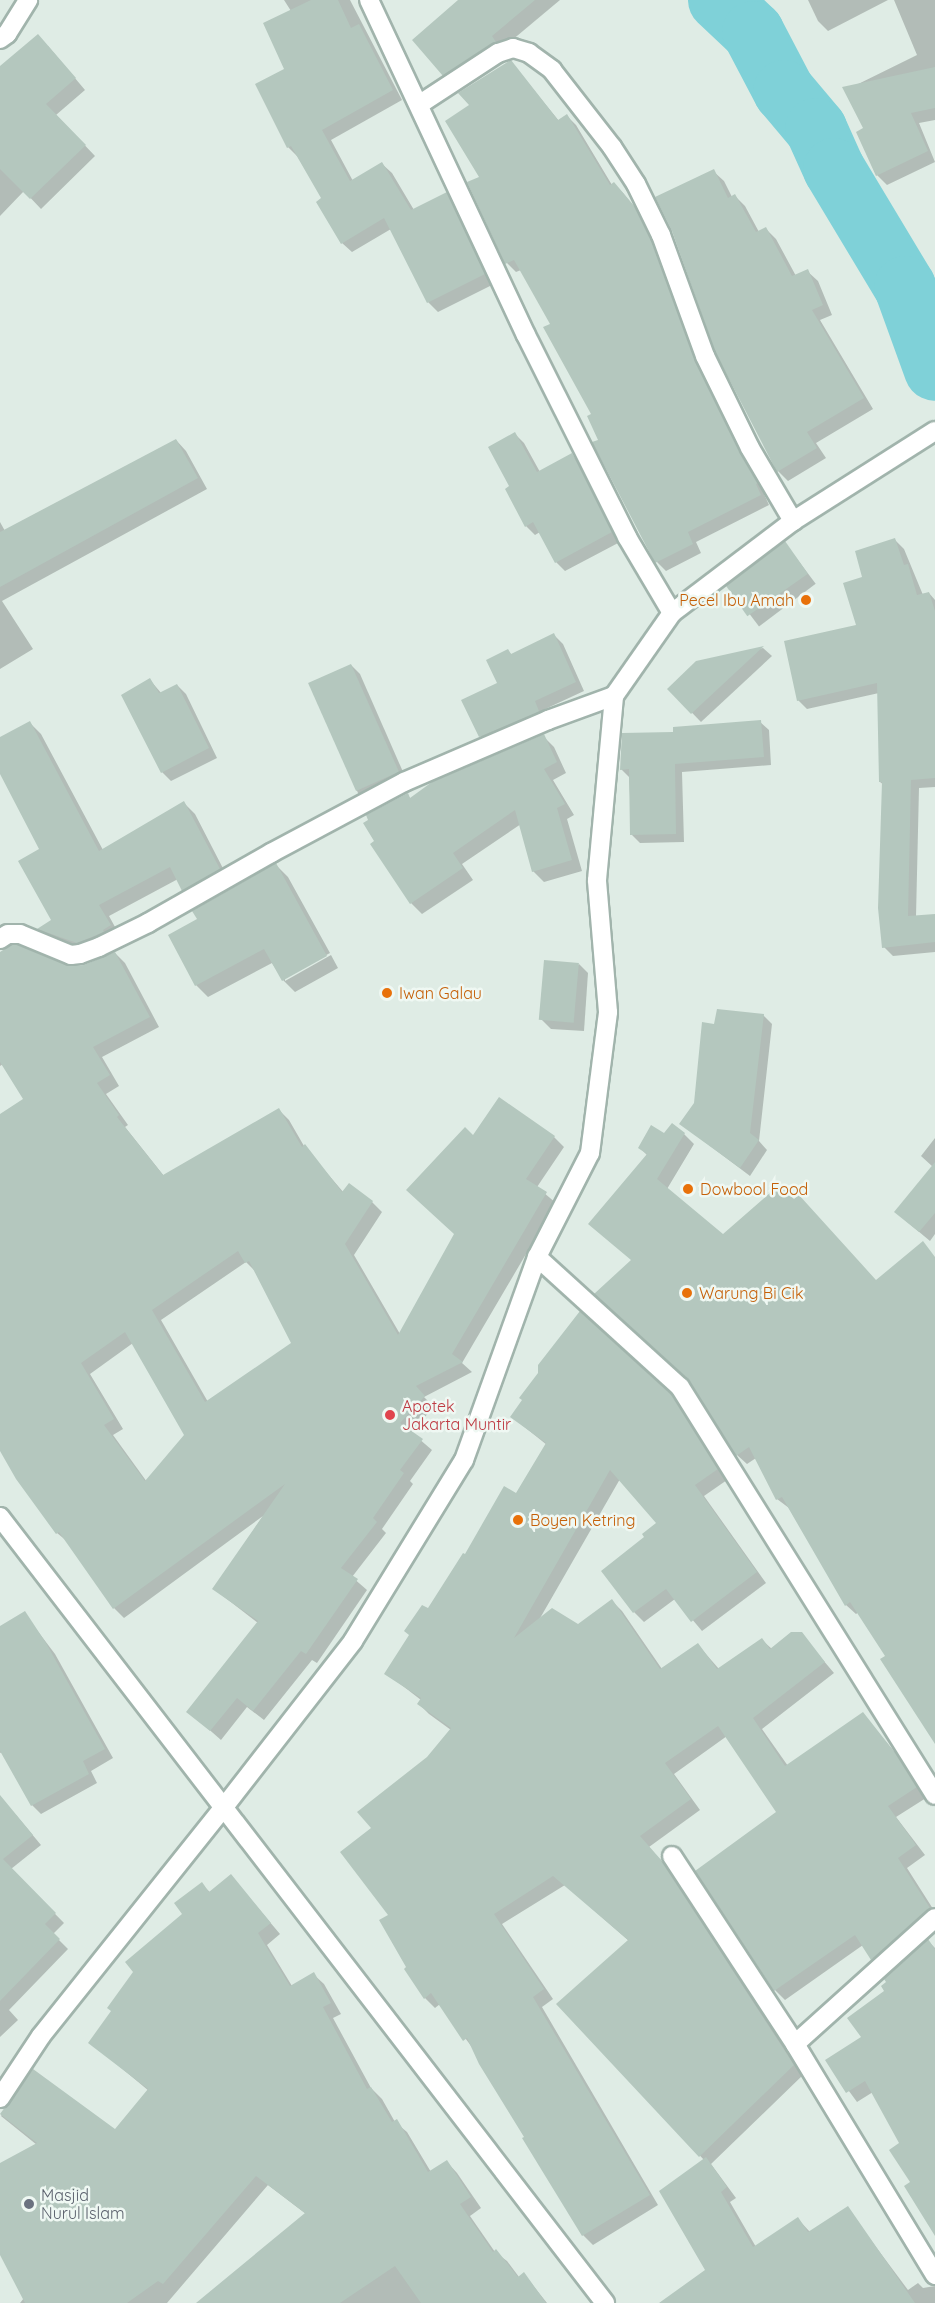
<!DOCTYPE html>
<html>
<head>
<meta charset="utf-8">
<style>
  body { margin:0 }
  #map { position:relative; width:935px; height:2303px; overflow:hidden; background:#dfece5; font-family:Quicksand,sans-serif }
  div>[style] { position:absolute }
  .shadow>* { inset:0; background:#0003; transform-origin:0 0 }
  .river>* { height:62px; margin:-31px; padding:0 31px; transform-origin:31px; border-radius:31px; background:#7fd1d8 }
  .building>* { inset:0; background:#b4c7be; transform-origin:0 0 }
  .roads { filter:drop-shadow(2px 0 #a1b4ac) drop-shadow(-2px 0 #a1b4ac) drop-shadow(0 2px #a1b4ac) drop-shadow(0 -2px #a1b4ac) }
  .minor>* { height:18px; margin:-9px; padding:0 9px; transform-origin:9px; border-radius:9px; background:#fff }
  .dots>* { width:16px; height:16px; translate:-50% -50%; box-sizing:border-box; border:3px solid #eff8f3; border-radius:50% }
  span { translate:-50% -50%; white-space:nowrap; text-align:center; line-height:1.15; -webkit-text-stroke:5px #eff8f3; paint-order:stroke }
  .food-label { font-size:16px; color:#c56008 }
  .right { translate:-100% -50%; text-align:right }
  .left { translate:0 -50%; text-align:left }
  .health-label { font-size:16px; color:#be3a42 }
  .worship-label { font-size:16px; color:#5b616d }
</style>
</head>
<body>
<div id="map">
  <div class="shadow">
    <div style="clip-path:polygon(284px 0,350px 0,402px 100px,331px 140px,353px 181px,382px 164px,392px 173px,414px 210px,446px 194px,456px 204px,494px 284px,438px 312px,428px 302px,391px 229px,352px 252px,342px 243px,323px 199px,298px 157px,288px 147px,286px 69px,291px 11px)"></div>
    <div style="clip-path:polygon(460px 0,560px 0,456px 87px,444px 75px)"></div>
    <div style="clip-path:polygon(808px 0,888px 0,828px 31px,818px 21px)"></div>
    <div style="clip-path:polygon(894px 0,935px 0,935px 120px,919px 123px,935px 162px,887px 185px,877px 175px,865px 129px,846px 90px,917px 55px)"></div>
    <div style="clip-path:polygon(48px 46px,85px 90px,56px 115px,95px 156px,41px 209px,24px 191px,0 216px,0 80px)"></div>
    <div style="clip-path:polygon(511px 62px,559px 121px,567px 116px,576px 125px,612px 185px,614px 184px,623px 193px,643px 218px,659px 250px,703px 372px,766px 493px,764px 494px,769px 505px,696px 542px,701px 553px,666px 571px,657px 562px,600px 440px,593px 415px,545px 328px,552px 325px,521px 270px,516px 272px,507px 263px,469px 183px,481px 177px,471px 106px)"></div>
    <div style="clip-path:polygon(713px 171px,724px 181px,732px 197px,735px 196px,745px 206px,759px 232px,766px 229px,776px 239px,796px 276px,807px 271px,818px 281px,832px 315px,820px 320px,873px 409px,816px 443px,826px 458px,788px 481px,778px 471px)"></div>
    <div style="clip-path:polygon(515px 434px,524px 443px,540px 472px,572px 455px,581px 464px,620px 542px,565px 571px,556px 562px,540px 532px,535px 535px,526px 526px,511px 487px)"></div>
    <div style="clip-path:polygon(176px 440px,186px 451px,207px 489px,2px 601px,33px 649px,0 669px,0 522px,5px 531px)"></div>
    <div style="clip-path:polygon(895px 540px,904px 549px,923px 595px,929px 593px,935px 600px,935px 787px,919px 788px,916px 917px,935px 915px,935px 952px,893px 956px,884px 947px,884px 785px,880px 782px,879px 693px,807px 709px,798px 700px,858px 626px,864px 578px)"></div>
    <div style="left:785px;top:543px;width:51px;height:71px;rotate:53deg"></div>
    <div style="clip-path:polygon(554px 635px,563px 644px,584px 691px,543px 710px,547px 720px,490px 746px,480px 736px,463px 701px,499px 684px,508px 651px,512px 655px)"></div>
    <div style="clip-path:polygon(763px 648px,772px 656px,701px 722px,669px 689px,697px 662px)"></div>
    <div style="clip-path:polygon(351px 665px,360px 674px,407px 781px,367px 802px,358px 793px,310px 683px)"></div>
    <div style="clip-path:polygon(150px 680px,162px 694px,177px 685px,186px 694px,217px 758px,171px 781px,162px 772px)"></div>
    <div style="clip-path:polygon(760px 722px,769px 730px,771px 765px,682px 772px,684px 842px,640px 843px,632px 835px,629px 777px,621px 769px)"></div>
    <div style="clip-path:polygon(30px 723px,41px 734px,103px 850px,184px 803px,195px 814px,229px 880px,194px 900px,178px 879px,109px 916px,120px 936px,84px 953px,49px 939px,39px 929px,53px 920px,41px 849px,0 771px,0 739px)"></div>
    <div style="clip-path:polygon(543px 736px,554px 747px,566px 773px,553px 780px,574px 815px,567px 819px,582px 871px,544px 882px,533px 871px,521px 824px,462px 864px,473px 880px,422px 914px,411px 903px,407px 795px,411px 799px)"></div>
    <div style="clip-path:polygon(276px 865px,288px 877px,330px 953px,285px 977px,285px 981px,331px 955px,338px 968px,295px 992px,283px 980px,272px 963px,208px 997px,196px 985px,199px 920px)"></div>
    <div style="clip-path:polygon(evenodd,115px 953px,125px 963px,159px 1027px,102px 1057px,119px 1086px,106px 1094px,128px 1125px,125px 1127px,164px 1176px,279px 1110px,289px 1120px,304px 1146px,344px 1193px,372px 1202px,382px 1212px,354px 1255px,400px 1334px,456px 1234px,474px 1137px,554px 1137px,564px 1147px,537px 1187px,556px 1203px,462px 1363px,472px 1372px,424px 1397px,434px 1407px,411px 1432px,432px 1450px,410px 1481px,413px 1484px,382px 1529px,386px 1533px,352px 1577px,367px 1590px,317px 1663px,312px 1660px,264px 1720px,247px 1707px,221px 1740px,188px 1711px,258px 1623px,214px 1589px,263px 1516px,124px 1618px,114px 1608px,68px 1542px,57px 1533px,0 1448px,0 1115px,26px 1099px,3px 1064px,0 1066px,0 955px,72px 968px,84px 966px,115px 953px,246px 1262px,257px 1273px,293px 1344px,208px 1402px,161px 1320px,246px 1262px,115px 953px,133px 1343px,186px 1435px,147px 1482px,113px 1435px,123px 1429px,90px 1374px,133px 1343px)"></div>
    <div style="clip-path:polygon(579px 964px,588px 973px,584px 1031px,551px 1029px,542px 1020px)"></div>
    <div style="clip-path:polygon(763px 1015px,772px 1024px,759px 1141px,767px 1150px,750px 1176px,681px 1124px,696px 1103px,716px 1026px)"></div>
    <div style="clip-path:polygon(684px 1134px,694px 1144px,667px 1189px,723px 1236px,887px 1293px,935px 1275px,935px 1741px,888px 1656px,859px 1612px,856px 1614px,846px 1605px,789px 1508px,777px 1499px,756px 1458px,747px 1464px,737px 1455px,632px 1261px,647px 1155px,640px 1148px,665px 1135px)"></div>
    <div style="clip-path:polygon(935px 1138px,935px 1234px,930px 1241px,906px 1221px,933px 1167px,921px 1156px)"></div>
    <div style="clip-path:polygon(670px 1395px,681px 1406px,727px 1480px,704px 1496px,766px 1583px,702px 1631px,675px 1599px,644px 1622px,634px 1612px,646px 1538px,659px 1523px,620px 1479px,539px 1620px,578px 1626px,612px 1601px,622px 1611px,662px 1669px,698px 1645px,719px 1669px,762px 1640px,772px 1649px,801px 1634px,834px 1673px,762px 1729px,788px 1766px,863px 1714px,906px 1766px,926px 1798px,896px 1817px,925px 1855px,907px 1868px,935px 1912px,882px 1969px,863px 1945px,785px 2000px,775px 1990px,697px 1872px,778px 1812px,727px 1736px,674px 1774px,700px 1810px,649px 1847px,672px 1873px,803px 2075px,711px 2164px,736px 2198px,730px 2202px,756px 2247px,798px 2219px,810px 2232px,847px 2208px,908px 2290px,918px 2283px,923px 2288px,935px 2286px,935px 2303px,664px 2303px,707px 2271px,704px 2160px,558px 2004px,629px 1941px,565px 1885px,502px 1924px,553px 1999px,542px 2007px,658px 2205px,593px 2245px,583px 2235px,474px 2050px,440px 2004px,435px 2008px,425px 1998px,408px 1968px,391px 1915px,373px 1829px,451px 1730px,429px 1714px,419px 1704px,421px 1700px,386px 1673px,466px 1556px,517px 1495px,547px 1445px,512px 1417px)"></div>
    <div style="clip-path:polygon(24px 1613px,55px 1654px,113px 1758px,91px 1771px,97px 1783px,41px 1814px,32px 1805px,2px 1752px,0 1753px,0 1628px)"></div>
    <div style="clip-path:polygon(0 1813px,16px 1815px,41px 1845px,11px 1869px,64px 1923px,53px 1934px,68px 1949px,9px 2010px,18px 2020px,0 2037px)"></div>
    <div style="clip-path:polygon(231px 1876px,280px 1934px,267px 1945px,292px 1986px,313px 1974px,324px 1984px,341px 2014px,333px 2018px,371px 2088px,382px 2099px,395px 2122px,407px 2132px,431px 2172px,447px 2162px,457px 2173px,481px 2208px,470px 2216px,495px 2252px,507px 2261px,519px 2277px,524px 2274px,547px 2303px,198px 2303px,306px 2214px,268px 2185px,167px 2303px,20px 2303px,24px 2298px,0 2252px,0 2164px,37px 2145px,1px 2116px,33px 2072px,116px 2131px,149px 2091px,90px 2042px,184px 1914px,201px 1884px,211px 1893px)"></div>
    <div style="clip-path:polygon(928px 1941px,935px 1948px,935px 2228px,912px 2183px,902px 2143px,873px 2092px,857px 2102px,827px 2061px,863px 2037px,886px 1991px)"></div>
  </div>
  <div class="river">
    <div style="left:719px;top:0;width:47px;rotate:43.3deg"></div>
    <div style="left:753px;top:32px;width:67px;rotate:62.3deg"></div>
    <div style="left:784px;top:91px;width:50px;rotate:49.9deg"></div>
    <div style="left:816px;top:129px;width:44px;rotate:65.8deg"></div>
    <div style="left:834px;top:169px;width:138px;rotate:59deg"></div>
    <div style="left:905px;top:287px;width:88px;rotate:70.1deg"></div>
  </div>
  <div class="building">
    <div style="clip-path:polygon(311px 0,338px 0,351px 28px,359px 24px,393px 90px,322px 130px,350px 181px,382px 162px,411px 210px,447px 192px,485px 274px,427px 303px,384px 218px,341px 244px,316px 202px,321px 198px,291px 146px,287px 148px,255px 84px,284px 69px,263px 23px)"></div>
    <div style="clip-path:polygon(458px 0,535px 0,492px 36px,496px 42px,443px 76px,412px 40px)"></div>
    <div style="clip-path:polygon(38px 34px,76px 78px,46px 104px,86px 145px,30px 199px,0 169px,0 66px)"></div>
    <div style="clip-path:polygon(511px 60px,558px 120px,567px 114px,610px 185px,614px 182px,635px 207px,651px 239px,695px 361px,758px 483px,756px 484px,761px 495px,688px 532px,693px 544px,655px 563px,592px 442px,598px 440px,587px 416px,591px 414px,543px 327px,550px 324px,514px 260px,505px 264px,467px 182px,479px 177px,445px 121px,469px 105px,458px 93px)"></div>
    <div style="clip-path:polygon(935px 67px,935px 108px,911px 113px,928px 151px,876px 176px,856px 132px,863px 128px,842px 87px)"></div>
    <div style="clip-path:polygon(714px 169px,728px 198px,735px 194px,756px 232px,766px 227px,792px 276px,808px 269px,823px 305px,812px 310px,864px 398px,807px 432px,817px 448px,777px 472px,715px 352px,672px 231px,655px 197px)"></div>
    <div style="clip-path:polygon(515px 432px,537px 472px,572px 453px,612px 532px,555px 563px,533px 522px,525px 527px,505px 489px,509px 486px,488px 447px)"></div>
    <div style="clip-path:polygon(176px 439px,198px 478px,0 587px,0 532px)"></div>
    <div style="clip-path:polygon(895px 538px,904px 565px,908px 564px,917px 595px,929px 592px,935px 611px,935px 778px,911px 780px,908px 916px,935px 914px,935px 942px,882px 948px,878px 908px,882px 782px,879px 782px,877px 683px,797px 701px,784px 641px,856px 625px,843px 583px,862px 577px,855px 551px)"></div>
    <div style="left:785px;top:541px;width:40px;height:74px;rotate:55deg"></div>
    <div style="clip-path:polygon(554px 633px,576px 682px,535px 701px,539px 711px,534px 714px,479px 737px,461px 700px,497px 683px,486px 660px,508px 649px,511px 654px)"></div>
    <div style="clip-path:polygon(764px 646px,691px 714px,667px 689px,696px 661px)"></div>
    <div style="left:351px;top:664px;width:118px;height:47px;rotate:66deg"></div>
    <div style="clip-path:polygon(150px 678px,159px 693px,177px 684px,209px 748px,161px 773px,121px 695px)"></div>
    <div style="clip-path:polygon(761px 720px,764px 757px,675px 764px,676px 834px,630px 835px,629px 769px,620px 770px,622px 733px,673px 732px,673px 727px)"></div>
    <div style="clip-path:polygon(30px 721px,99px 851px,184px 801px,220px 869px,182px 891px,170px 867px,99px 905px,111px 925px,103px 930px,104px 932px,77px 943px,37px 929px,51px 920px,18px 861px,39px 849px,0 774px,0 737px)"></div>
    <div style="clip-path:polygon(544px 734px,557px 762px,544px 769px,565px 804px,557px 808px,572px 860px,532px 872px,515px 810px,453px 853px,463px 868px,410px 904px,370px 844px,374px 841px,363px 823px,368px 820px,366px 815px,408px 793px,410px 798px,432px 782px)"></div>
    <div style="clip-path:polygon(276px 863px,327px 956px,282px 981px,264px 949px,195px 986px,168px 935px,197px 919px,192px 911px)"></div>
    <div style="clip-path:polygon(evenodd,11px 945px,18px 945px,72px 966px,84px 965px,115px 952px,150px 1017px,93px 1047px,110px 1075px,97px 1083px,119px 1115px,117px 1117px,163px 1175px,279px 1108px,302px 1147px,305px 1144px,342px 1192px,349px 1183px,373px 1201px,345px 1244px,398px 1335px,454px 1234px,406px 1190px,465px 1127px,473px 1135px,499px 1097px,555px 1136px,526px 1179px,547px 1192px,452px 1354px,463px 1362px,416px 1386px,425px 1396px,400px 1423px,423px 1439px,400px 1470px,404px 1473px,373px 1518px,377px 1522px,341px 1568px,358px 1579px,306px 1654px,301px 1651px,253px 1711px,237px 1698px,210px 1731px,186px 1712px,258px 1621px,212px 1589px,285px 1484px,113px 1609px,59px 1532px,56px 1534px,16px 1479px,0 1451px,0 1114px,23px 1099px,0 1062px,0 952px,11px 945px,238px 1251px,245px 1263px,249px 1261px,291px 1343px,205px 1402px,152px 1310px,238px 1251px,11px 945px,125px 1332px,184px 1435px,145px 1481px,104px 1425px,114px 1419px,81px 1363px,125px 1332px)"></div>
    <div style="left:544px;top:960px;width:35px;height:60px;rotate:5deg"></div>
    <div style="clip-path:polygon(717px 1009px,764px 1014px,750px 1133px,759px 1140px,740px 1168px,679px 1124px,694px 1103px,702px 1022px,714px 1024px)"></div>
    <div style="clip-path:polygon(672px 1123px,685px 1133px,657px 1179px,723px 1234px,779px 1185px,794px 1199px,799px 1195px,876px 1280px,923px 1241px,935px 1257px,935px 1744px,880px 1659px,885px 1656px,850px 1602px,845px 1606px,782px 1497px,776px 1500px,749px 1447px,736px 1456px,688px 1379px,594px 1294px,631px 1260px,588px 1224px,647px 1154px,638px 1148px,651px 1125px,664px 1133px)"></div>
    <div style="clip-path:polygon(935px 1162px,935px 1213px,919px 1232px,894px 1212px)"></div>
    <div style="clip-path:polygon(580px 1311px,671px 1394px,718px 1469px,695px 1485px,757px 1572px,691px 1622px,666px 1589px,633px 1613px,601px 1571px,644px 1537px,642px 1534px,656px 1523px,610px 1470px,514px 1638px,552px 1608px,578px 1624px,612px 1599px,660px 1669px,698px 1643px,717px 1669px,762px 1638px,770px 1649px,791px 1632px,802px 1632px,825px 1662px,753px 1718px,785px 1766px,863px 1712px,896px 1754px,917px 1787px,888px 1806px,916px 1845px,898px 1858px,930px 1908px,871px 1960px,855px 1935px,774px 1991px,695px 1871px,776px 1812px,718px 1726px,665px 1763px,691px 1799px,640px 1836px,662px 1861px,794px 2065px,699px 2157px,556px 2004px,628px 1940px,553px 1876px,494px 1914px,544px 1989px,533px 1997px,650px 2195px,582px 2236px,522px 2138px,524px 2137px,479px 2064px,467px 2038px,463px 2041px,431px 1993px,424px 1999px,404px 1969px,406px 1967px,379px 1920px,388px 1915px,340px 1852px,371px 1828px,357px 1812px,427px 1757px,451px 1728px,417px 1704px,421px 1698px,384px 1674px,409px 1635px,404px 1631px,422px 1605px,428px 1608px,463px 1553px,465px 1554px,504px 1486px,516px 1493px,546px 1443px,510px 1417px,522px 1400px,519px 1398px,538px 1373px,538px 1365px)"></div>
    <div style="clip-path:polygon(25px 1611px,46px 1643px,105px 1749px,83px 1761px,89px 1774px,31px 1806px,0 1751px,0 1626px)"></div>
    <div style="clip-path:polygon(0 1795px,33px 1835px,3px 1859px,56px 1913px,45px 1924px,60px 1939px,0 2001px)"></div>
    <div style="clip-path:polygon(231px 1874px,271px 1923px,258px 1933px,290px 1986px,314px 1972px,331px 2003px,323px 2007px,367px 2089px,371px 2087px,392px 2122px,397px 2119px,428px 2172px,447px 2160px,471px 2197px,460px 2204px,493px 2252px,496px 2249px,518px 2277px,524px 2272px,546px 2303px,421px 2303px,395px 2266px,340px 2303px,196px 2303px,305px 2213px,256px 2176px,163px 2284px,158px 2281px,127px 2303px,25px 2303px,0 2255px,0 2163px,37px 2143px,0 2114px,33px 2069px,115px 2129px,148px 2089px,88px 2043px,111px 2011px,107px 2008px,133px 1972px,125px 1962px,182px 1914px,174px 1903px,202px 1882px,209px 1892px)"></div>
    <div style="clip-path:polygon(928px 1939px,935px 1949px,935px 2236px,904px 2186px,910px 2182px,889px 2150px,899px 2143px,865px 2081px,846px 2093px,825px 2060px,861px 2037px,847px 2018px,884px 1991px,881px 1986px,886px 1982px,884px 1979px)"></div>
    <div style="clip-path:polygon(706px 2157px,727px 2187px,721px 2192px,753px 2247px,798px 2217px,808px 2232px,848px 2206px,915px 2303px,659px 2303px,705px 2270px,659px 2191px)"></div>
  </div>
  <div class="roads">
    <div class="minor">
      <div style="left:369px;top:0;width:370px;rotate:64.9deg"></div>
      <div style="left:526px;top:335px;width:226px;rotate:63.4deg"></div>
      <div style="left:627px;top:537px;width:88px;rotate:59.4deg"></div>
      <div style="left:0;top:39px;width:9px;rotate:-36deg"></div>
      <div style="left:7px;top:34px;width:40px;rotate:-58deg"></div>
      <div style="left:420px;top:104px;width:93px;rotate:-33.2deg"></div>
      <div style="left:498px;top:53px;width:16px;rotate:-18deg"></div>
      <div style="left:513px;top:48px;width:17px;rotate:17deg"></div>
      <div style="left:529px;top:53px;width:29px;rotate:36deg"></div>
      <div style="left:552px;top:70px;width:98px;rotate:52.1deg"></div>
      <div style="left:612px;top:147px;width:44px;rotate:57deg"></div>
      <div style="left:636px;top:184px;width:57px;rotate:63.9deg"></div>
      <div style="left:661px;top:235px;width:129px;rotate:70deg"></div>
      <div style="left:705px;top:356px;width:102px;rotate:63.9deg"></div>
      <div style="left:750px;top:448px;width:85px;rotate:59.5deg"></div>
      <div style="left:0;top:939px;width:9px;rotate:-32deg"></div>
      <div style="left:8px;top:934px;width:12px"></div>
      <div style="left:20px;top:934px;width:55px;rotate:22.4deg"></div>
      <div style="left:71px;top:955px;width:9px;rotate:-6deg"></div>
      <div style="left:80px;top:954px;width:20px;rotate:-20deg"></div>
      <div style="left:99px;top:947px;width:55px;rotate:-26.1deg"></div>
      <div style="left:148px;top:923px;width:142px;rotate:-29.6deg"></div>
      <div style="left:271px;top:853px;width:151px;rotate:-28.1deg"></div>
      <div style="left:404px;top:782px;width:157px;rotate:-23.3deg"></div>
      <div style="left:548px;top:720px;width:70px;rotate:-20deg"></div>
      <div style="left:537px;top:1257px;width:193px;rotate:42.3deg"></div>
      <div style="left:680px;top:1387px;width:481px;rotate:58deg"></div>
      <div style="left:0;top:1517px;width:992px;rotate:52.41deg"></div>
      <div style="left:672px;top:1856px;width:225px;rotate:56.8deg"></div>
      <div style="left:795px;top:2044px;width:270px;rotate:58.8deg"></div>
      <div style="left:795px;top:2044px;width:188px;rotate:-42deg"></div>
      <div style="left:0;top:2098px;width:74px;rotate:-56.5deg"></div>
      <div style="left:41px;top:2036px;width:293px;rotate:-51.4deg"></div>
      <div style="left:224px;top:1807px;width:210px;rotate:-52.1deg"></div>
      <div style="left:353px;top:1641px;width:212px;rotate:-58.5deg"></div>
      <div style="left:464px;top:1460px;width:216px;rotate:-70.2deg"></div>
      <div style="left:537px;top:1257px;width:117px;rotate:-63deg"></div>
      <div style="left:590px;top:1153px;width:142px;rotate:-82.7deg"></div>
      <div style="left:608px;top:1012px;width:132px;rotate:-94.8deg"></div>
      <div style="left:597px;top:880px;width:185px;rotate:-84.7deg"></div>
      <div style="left:614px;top:696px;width:101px;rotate:-55.1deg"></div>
      <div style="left:672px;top:613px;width:152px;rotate:-37.2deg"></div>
      <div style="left:793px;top:521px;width:168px;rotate:-32.4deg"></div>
    </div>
  </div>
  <div class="dots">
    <div style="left:806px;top:600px;background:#e8710a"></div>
    <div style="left:387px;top:993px;background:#e8710a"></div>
    <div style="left:688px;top:1189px;background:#e8710a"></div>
    <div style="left:687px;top:1293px;background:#e8710a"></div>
    <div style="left:390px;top:1415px;background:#e0444e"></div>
    <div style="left:518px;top:1520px;background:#e8710a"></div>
    <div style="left:29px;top:2204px;background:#6b7280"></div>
  </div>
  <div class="food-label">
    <span class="right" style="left:794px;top:600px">Pecel Ibu Amah</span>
    <span class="left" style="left:399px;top:993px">Iwan Galau</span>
    <span class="left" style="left:700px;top:1189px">Dowbool Food</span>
    <span class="left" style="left:699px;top:1293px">Warung Bi Cik</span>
    <span class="left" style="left:530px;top:1520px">Boyen Ketring</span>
  </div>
  <div class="health-label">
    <span class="left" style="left:402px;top:1415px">Apotek<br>Jakarta Muntir</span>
  </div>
  <div class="worship-label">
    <span class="left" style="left:41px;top:2204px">Masjid<br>Nurul Islam</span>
  </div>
</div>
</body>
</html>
